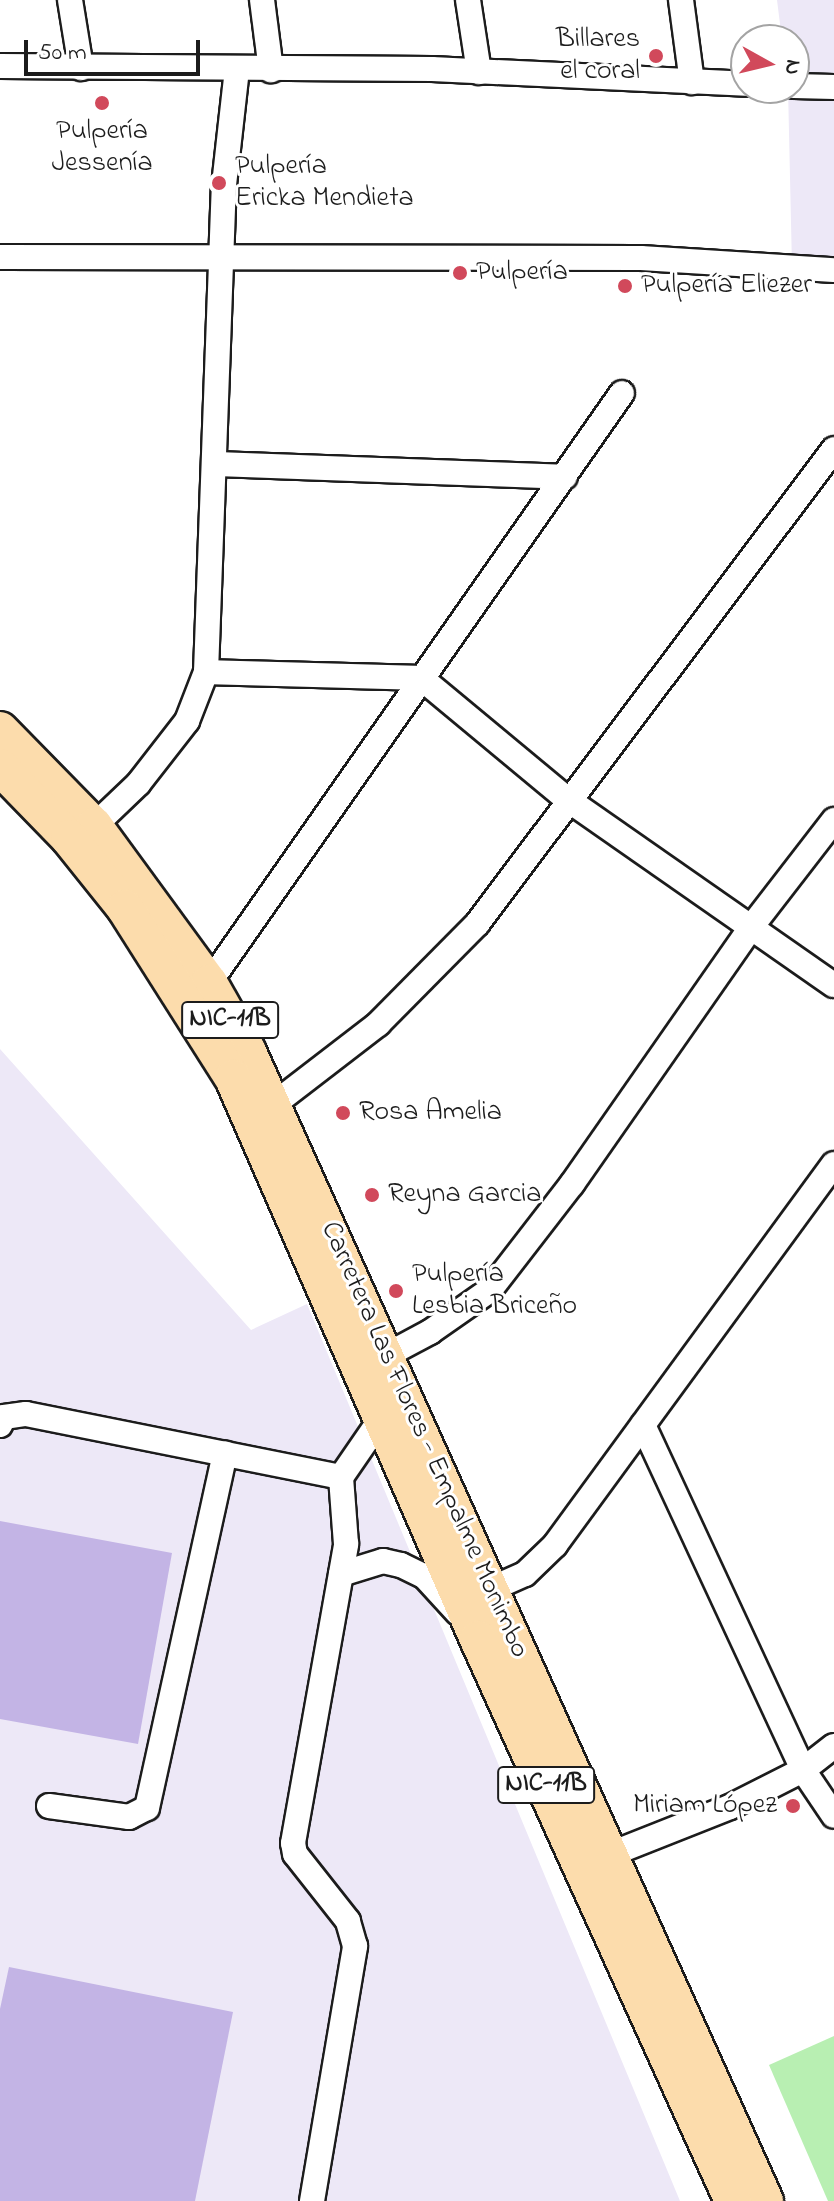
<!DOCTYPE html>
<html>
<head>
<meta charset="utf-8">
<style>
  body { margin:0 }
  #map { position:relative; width:834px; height:2201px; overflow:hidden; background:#fff; font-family:"Indie Flower",sans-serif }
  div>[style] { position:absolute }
  .built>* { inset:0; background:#ede8f7 }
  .green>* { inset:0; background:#b8efb2 }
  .building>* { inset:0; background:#c3b4e5 }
  .roads { filter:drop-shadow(2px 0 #1c1c1c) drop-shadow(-2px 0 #1c1c1c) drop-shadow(0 2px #1c1c1c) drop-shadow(0 -2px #1c1c1c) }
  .minor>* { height:24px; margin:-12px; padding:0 12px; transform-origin:12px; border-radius:12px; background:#fff }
  .highway>* { height:36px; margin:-18px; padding:0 18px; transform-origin:18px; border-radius:18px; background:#fcdcac }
  .dots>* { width:22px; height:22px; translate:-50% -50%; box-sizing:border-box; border:4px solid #fff; border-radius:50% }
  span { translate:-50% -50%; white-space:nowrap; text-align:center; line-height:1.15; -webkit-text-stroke:6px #fff; paint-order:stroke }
  .shield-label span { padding:2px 6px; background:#fff; border:2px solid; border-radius:6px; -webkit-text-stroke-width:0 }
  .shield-label { font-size:26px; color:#1c1c1c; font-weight:700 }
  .poi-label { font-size:28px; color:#1c1c1c }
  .right { translate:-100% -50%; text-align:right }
  .left { translate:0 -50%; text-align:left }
  .street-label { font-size:28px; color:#1c1c1c }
  .north { position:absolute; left:730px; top:24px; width:80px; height:80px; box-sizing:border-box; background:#fff; border:2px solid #a4a4a4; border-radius:50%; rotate:98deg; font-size:22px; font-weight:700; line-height:32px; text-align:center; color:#1c1c1c }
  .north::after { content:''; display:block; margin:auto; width:28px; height:36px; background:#d1495b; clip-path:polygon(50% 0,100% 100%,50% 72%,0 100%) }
  .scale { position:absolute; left:24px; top:40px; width:176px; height:36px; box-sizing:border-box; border:4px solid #1c1c1c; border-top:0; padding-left:10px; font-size:24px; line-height:28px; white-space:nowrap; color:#1c1c1c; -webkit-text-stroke:6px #fff; paint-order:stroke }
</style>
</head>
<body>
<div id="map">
  <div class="built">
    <div style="clip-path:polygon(777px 0,834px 0,834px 270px,792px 267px,788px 88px,794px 88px,794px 40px,782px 40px)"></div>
    <div style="clip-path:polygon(0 1049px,251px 1330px,307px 1304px,680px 2201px,0 2201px)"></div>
  </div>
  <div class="green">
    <div style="clip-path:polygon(834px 2036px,834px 2201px,828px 2201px,769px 2065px)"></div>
  </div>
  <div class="building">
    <div style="clip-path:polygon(0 1521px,172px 1553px,138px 1744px,0 1719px)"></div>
    <div style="clip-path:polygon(9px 1967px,233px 2012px,195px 2201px,0 2201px,0 2009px)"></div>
  </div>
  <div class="roads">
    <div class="minor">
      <div style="left:70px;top:0;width:69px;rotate:80.8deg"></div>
      <div style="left:262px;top:0;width:71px;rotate:82.7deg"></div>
      <div style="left:468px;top:0;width:73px;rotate:81.3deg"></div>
      <div style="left:681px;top:0;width:83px;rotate:82.4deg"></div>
      <div style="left:0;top:66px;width:432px;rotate:0.4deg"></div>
      <div style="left:432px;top:69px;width:314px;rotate:2.7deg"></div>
      <div style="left:794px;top:86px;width:40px;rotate:1.4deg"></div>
      <div style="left:0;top:257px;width:641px;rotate:0.09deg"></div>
      <div style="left:641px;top:258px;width:193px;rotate:3.6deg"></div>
      <div style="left:215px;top:464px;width:350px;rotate:2.1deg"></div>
      <div style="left:206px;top:672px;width:215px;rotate:1.6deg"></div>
      <div style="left:421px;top:678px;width:190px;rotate:39.7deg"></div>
      <div style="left:567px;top:799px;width:325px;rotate:34.9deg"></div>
      <div style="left:94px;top:826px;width:61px;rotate:-43.7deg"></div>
      <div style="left:138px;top:784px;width:80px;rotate:-52.1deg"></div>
      <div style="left:187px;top:721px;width:53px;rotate:-68.8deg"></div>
      <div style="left:206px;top:672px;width:487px;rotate:-87.9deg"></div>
      <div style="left:224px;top:185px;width:116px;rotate:-83.6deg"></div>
      <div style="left:209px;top:983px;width:720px;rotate:-55.01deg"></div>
      <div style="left:273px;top:1105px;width:133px;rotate:-37.6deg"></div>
      <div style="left:378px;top:1024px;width:141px;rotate:-45.3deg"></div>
      <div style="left:477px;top:924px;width:594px;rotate:-53.07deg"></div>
      <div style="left:372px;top:1363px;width:66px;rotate:-28.1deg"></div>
      <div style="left:430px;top:1332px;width:73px;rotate:-35deg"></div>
      <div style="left:490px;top:1290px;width:134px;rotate:-52.3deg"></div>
      <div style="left:572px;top:1184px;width:315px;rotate:-55.1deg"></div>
      <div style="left:752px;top:926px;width:134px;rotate:-52.3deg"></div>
      <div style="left:0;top:1425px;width:9px;rotate:-63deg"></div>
      <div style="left:4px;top:1417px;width:22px;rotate:-8deg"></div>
      <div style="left:26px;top:1414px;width:321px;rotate:11.3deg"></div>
      <div style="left:643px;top:1425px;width:380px;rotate:65.1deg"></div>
      <div style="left:803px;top:1770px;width:55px;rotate:56deg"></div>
      <div style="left:341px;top:1574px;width:44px;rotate:-17.2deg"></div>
      <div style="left:383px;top:1561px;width:18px;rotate:13deg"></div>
      <div style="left:401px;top:1565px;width:25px;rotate:26deg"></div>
      <div style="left:424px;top:1576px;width:50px;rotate:47.4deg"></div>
      <div style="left:491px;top:1589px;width:37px;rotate:-24deg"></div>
      <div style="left:525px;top:1574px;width:42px;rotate:-44deg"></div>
      <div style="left:555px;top:1545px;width:472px;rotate:-53.8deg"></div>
      <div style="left:49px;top:1806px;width:81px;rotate:7.8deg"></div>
      <div style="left:129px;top:1817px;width:20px;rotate:-27deg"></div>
      <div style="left:147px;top:1808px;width:363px;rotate:-77.6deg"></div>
      <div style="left:596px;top:1860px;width:144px;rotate:-21.6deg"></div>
      <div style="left:730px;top:1807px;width:82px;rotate:-26.9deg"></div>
      <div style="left:803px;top:1770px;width:39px;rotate:-38deg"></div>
      <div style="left:312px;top:2201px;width:259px;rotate:-80.4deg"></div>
      <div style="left:355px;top:1946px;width:26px;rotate:-106deg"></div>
      <div style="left:348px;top:1921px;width:85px;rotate:-128.3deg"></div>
      <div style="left:295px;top:1854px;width:11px;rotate:-100deg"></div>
      <div style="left:293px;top:1843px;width:304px;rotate:-79.9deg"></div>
      <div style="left:346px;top:1544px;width:67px;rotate:-94.3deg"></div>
      <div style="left:341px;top:1477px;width:74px;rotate:-55.5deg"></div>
    </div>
    <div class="highway">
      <div style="left:0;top:730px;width:134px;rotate:45.6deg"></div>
      <div style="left:94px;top:826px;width:195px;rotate:53.8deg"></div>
      <div style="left:209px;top:983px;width:77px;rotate:60.4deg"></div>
      <div style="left:247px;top:1050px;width:1262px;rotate:65.77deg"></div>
      <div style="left:0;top:767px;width:99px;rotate:45.8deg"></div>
      <div style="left:69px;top:838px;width:90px;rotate:51.3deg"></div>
      <div style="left:125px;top:908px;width:201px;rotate:57.6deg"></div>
      <div style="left:233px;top:1078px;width:612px;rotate:66.41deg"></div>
      <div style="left:478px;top:1639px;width:617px;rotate:65.59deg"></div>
    </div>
  </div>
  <div class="dots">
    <div style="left:656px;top:56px;background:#d1495b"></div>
    <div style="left:102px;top:103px;background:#d1495b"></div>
    <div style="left:219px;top:183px;background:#d1495b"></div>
    <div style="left:460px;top:273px;background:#d1495b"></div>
    <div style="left:625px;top:286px;background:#d1495b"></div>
    <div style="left:343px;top:1113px;background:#d1495b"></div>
    <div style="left:372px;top:1195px;background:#d1495b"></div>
    <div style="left:396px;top:1291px;background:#d1495b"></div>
    <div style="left:793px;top:1806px;background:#d1495b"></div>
  </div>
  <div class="shield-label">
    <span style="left:230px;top:1020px">NIC-11B</span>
    <span style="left:546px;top:1785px">NIC-11B</span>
  </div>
  <div class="poi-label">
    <span class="right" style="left:640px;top:56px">Billares<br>el coral</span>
    <span style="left:102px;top:148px">Pulpería<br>Jessenía</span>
    <span class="left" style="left:235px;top:183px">Pulpería<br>Ericka Mendieta</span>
    <span class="left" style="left:476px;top:273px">Pulpería</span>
    <span class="left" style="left:641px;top:286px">Pulpería Eliezer</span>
    <span class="left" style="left:359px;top:1113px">Rosa Amelia</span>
    <span class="left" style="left:388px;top:1195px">Reyna Garcia</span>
    <span class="left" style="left:412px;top:1291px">Pulpería<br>Lesbia Briceño</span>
    <span class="right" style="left:777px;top:1806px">Miriam López</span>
  </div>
  <div class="street-label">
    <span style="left:424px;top:1440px;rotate:66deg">Carretera Las Flores - Empalme Monimbo</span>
  </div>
  <div class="north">N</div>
  <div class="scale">50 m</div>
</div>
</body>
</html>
